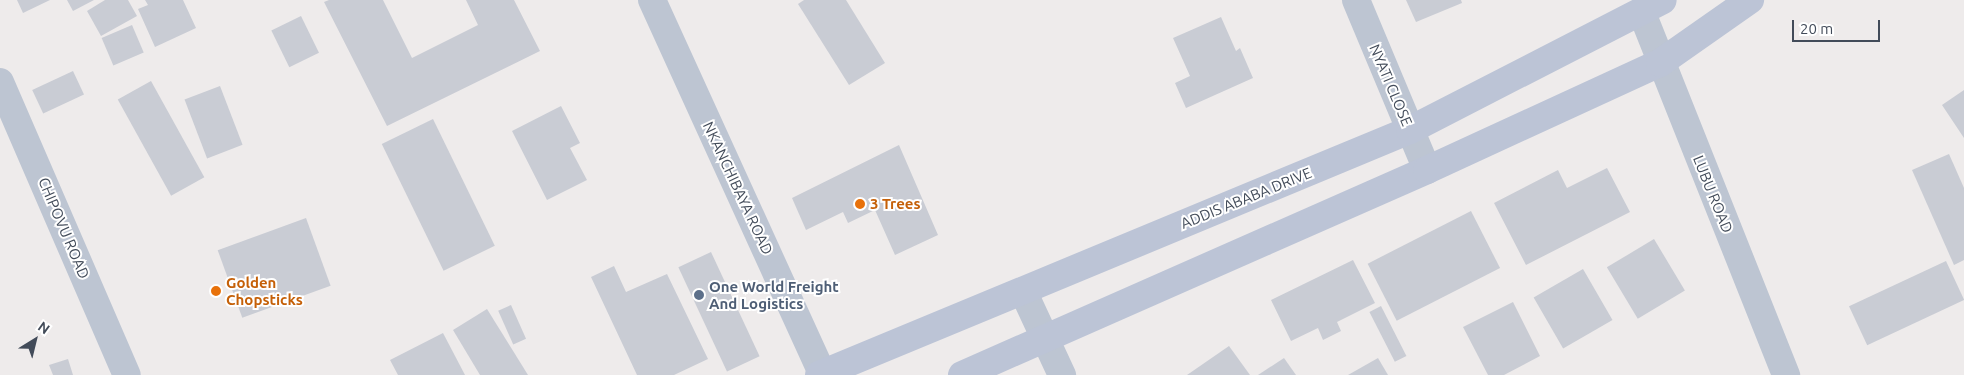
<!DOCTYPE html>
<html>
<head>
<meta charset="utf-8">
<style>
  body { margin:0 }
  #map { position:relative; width:1964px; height:375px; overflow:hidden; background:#eeebeb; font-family:Ubuntu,sans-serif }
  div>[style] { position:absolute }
  .building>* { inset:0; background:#c9ccd4; transform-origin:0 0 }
  .street>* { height:28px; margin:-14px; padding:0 14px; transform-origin:14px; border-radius:14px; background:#bdc5d2 }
  .secondary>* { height:28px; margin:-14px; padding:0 14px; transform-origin:14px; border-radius:14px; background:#bcc4d6 }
  .dots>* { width:14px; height:14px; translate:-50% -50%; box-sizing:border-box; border:2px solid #fff; border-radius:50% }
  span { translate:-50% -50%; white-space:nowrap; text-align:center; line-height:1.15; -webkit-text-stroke:4px #fff; paint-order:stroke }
  .street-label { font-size:15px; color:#424b59 }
  .food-label { font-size:15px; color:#c56008; font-weight:700 }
  .left { translate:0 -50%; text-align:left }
  .service-label { font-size:15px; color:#4e5e75; font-weight:700 }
  .north { position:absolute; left:10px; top:315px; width:50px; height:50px; -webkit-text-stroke:4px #fff; paint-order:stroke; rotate:36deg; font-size:14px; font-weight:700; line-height:20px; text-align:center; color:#424b59 }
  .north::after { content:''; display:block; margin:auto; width:18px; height:22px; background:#424b59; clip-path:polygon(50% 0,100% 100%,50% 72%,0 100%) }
  .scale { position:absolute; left:1792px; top:20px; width:88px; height:22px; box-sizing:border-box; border:2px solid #424b59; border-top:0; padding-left:6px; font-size:15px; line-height:18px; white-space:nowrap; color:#424b59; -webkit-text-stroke:4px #fff; paint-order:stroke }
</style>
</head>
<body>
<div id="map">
  <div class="building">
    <div style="clip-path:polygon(17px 0,50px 0,23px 13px)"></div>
    <div style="clip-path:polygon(67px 0,94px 0,73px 11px)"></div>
    <div style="clip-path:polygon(105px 0,128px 0,137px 16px,101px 36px,87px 11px)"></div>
    <div style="clip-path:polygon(145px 0,183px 0,196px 28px,155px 47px,138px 9px,148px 5px)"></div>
    <div style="clip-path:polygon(329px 0,383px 0,412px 58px,478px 25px,466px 0,514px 0,540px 51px,387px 126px,324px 2px)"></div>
    <div style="clip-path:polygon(804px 0,846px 0,885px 63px,849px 85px,798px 4px)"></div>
    <div style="clip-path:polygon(1406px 0,1461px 0,1462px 3px,1416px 22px)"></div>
    <div style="left:301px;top:16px;width:41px;height:33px;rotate:64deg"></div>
    <div style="clip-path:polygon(1221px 17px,1236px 51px,1240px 48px,1253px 78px,1186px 108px,1175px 83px,1190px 76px,1173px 38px)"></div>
    <div style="left:132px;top:25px;width:30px;height:33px;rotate:67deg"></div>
    <div style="left:73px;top:71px;width:26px;height:45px;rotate:65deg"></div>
    <div style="left:151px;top:81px;width:110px;height:38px;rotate:61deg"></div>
    <div style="left:220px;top:86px;width:63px;height:38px;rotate:69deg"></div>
    <div style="clip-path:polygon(1964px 90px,1964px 138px,1942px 105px)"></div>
    <div style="clip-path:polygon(561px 106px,580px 143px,570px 148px,587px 180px,547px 200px,512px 131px)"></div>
    <div style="left:433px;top:119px;width:141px;height:57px;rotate:64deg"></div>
    <div style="clip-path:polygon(899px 145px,938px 235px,895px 255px,875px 210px,848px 223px,843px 212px,806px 230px,792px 198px)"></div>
    <div style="clip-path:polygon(1949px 154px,1964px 188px,1964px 260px,1954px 265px,1912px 170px)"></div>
    <div style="clip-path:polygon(1607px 168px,1630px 212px,1526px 265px,1494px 203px,1558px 170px,1567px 188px)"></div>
    <div style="left:1471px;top:211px;width:64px;height:116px;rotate:63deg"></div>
    <div style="left:306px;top:218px;width:72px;height:94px;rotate:70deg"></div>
    <div style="left:1654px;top:239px;width:60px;height:55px;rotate:59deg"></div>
    <div style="left:711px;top:252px;width:115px;height:36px;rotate:65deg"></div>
    <div style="clip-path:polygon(1353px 260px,1375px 303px,1337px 322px,1341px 331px,1323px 340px,1318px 328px,1291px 341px,1271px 300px)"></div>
    <div style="left:1946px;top:261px;width:43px;height:107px;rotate:65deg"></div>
    <div style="clip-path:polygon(614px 266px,626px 292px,667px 274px,708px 359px,674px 375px,637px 375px,591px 277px)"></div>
    <div style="left:1583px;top:269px;width:59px;height:57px;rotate:60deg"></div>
    <div style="clip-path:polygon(1513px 302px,1540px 356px,1504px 375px,1488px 375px,1463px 327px)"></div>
    <div style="left:511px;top:305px;width:37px;height:14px;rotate:66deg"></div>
    <div style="left:1381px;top:306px;width:56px;height:13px;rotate:63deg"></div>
    <div style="clip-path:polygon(487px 309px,528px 375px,480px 375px,453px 330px)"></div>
    <div style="clip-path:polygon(443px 333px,465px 375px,398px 375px,390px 360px)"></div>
    <div style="clip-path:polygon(1229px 346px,1250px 375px,1187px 375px)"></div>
    <div style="clip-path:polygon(1284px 358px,1296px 375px,1258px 375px)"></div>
    <div style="clip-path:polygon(1378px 358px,1388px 375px,1348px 375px)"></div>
    <div style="clip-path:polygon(68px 359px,73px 375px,53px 375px,49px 365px)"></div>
  </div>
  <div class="street">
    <div style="left:652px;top:0;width:412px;rotate:65.5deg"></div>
    <div style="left:1356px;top:0;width:184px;rotate:67.3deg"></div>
    <div style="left:1642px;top:13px;width:390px;rotate:68.3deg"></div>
    <div style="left:0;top:82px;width:319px;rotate:66.6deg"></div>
    <div style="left:1023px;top:291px;width:93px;rotate:65.1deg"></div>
  </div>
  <div class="secondary">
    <div style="left:819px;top:375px;width:640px;rotate:-22.52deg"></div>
    <div style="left:1410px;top:130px;width:284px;rotate:-27.2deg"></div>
    <div style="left:962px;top:375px;width:508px;rotate:-23.79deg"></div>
    <div style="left:1427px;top:170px;width:256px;rotate:-24.7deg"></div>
    <div style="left:1660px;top:63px;width:110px;rotate:-35deg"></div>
  </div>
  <div class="dots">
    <div style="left:860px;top:204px;background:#e8710a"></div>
    <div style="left:216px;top:291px;background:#e8710a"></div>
    <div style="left:699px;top:295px;background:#5c6f8a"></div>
  </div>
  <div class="street-label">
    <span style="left:1391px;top:85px;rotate:67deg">NYATI CLOSE</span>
    <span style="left:738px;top:188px;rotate:65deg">NKANCHIBAYA ROAD</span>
    <span style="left:1713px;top:194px;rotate:68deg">LUBU ROAD</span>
    <span style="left:1246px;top:198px;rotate:-22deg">ADDIS ABABA DRIVE</span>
    <span style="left:64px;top:228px;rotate:67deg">CHIPOVU ROAD</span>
  </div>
  <div class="food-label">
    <span class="left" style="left:870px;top:204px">3 Trees</span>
    <span class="left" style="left:226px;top:291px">Golden<br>Chopsticks</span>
  </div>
  <div class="service-label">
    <span class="left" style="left:709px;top:295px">One World Freight<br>And Logistics</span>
  </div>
  <div class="north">N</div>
  <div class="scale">20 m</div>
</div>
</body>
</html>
